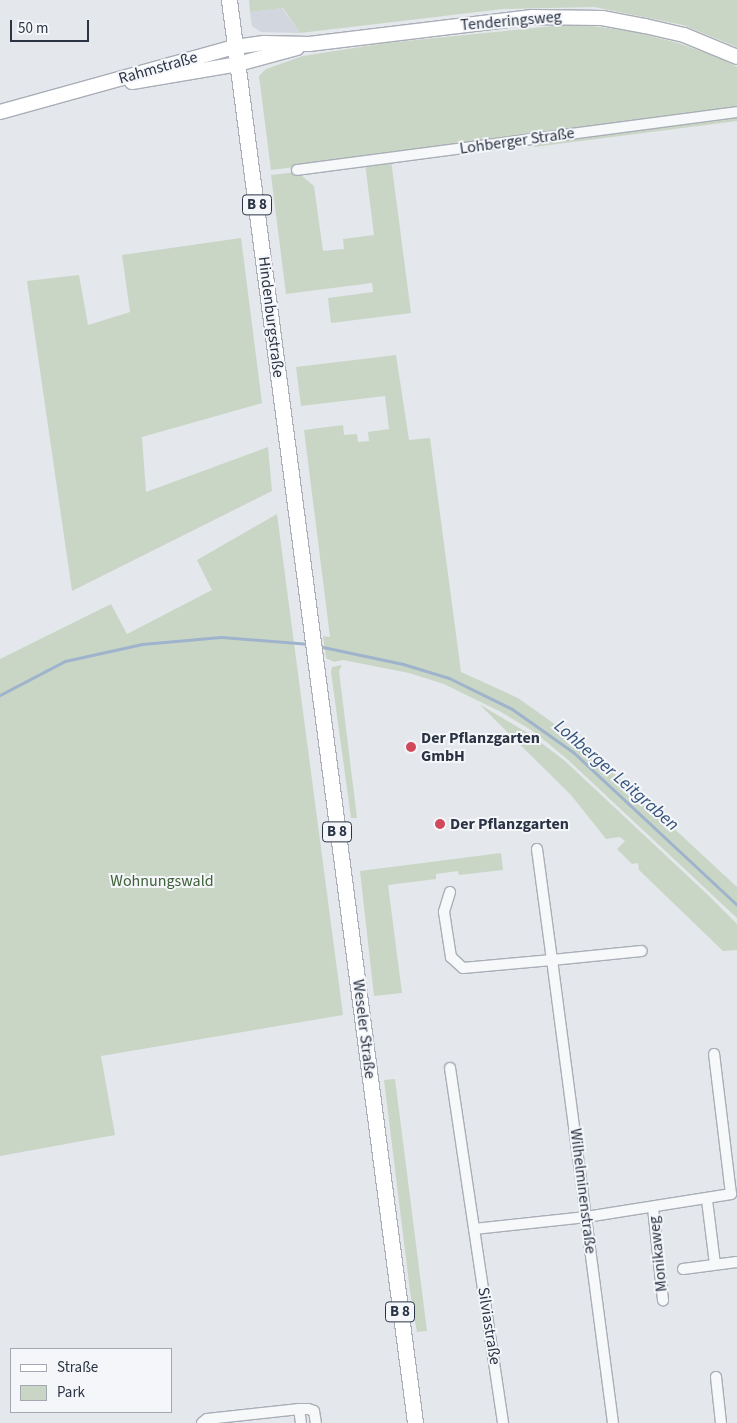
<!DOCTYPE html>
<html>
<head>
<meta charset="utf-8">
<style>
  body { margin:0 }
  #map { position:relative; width:737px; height:1423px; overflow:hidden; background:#e4e7ec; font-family:"Source Sans 3",sans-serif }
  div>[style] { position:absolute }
  .built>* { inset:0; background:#d2d6de }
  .green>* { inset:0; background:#c9d6c5 }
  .stream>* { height:3px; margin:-1.5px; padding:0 1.5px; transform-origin:1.5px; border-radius:1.5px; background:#9fb4cc }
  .roads { filter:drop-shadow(1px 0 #a9aeb7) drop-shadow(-1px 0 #a9aeb7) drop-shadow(0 1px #a9aeb7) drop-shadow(0 -1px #a9aeb7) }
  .street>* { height:10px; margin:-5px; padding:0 5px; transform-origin:5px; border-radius:5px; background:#f7f8fa }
  .secondary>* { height:14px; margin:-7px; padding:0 7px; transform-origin:7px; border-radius:7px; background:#fff }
  .primary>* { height:15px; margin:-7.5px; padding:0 7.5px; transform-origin:7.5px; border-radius:7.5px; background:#fff }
  .dots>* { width:14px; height:14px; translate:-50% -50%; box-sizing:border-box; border:2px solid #f4f6f9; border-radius:50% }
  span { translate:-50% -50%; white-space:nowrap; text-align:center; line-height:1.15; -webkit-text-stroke:4px #f4f6f9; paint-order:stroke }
  .shield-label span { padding:1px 4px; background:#f4f6f9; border:1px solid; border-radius:4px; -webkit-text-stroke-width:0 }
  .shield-label { font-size:15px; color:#2b3445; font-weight:700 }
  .street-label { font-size:16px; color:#2b3445 }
  .poi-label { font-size:16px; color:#2b3445; font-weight:700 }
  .left { translate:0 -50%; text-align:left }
  .park-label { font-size:16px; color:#3f6138 }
  .water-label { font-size:18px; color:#34527a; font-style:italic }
  .legend { position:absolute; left:10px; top:1348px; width:162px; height:65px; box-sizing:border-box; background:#f4f6f9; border:1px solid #a4a8b1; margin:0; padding:6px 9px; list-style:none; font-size:15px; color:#2b3445 }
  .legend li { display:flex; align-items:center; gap:10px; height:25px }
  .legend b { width:25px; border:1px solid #a4a8b1 }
  .scale { position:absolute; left:10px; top:20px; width:79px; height:22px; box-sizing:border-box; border:2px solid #2b3445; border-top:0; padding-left:6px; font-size:15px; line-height:18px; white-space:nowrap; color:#2b3445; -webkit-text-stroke:4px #f4f6f9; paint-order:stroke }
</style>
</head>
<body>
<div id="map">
  <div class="built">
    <div style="clip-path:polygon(282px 8px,300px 33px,261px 32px,252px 26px,250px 12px)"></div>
  </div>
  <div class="green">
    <div style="clip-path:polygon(249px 0,737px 0,737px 47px,683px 25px,594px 7px,503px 9px,300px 33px,283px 8px,250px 12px)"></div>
    <div style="clip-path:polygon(553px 26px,592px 26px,636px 32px,678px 43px,720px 58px,737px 67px,737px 110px,271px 170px,259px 76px,266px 69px,303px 56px,386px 43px)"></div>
    <div style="clip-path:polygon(737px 114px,737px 121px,534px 147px,534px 141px)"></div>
    <div style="clip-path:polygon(391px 160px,411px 313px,331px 323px,328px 298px,373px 292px,372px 283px,286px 294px,271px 175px,297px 172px,314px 186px,323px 251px,344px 249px,343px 239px,374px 235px,365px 163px)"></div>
    <div style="clip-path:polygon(241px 238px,262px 403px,142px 437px,146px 492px,268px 447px,272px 491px,72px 591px,27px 281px,79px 275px,88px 325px,130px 312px,122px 255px)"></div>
    <div style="clip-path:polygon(396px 355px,409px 440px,430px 438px,461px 672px,518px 698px,584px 745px,737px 887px,737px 918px,567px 759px,533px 731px,501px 712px,444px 684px,409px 673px,343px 660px,334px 662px,326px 658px,323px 636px,330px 637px,304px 430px,343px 425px,344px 435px,357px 434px,358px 442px,369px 441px,368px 432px,389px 429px,385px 396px,301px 406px,296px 367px)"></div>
    <div style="clip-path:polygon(277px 514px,343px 1015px,101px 1056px,115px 1135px,0 1156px,0 659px,111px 604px,127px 634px,212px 590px,197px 560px)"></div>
    <div style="clip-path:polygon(342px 665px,339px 671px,357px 818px,351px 818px,331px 672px,332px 667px)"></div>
    <div style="clip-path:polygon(479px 704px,531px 735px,565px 761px,708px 895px,737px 924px,737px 950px,723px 951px,639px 870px,638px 863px,632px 864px,617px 849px,625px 841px,620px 837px,606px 839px,571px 795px)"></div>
    <div style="clip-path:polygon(501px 853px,503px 870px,459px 875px,458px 871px,436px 874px,436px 879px,388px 885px,402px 993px,374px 996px,360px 871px)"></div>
    <div style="clip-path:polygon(395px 1079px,427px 1331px,417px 1332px,410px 1291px,384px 1080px)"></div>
  </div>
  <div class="stream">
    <div style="left:318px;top:646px;width:87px;rotate:12deg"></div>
    <div style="left:403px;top:664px;width:48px;rotate:16.9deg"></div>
    <div style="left:449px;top:678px;width:70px;rotate:26.2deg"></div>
    <div style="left:512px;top:709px;width:75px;rotate:35.2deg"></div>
    <div style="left:573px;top:752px;width:224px;rotate:43deg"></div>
    <div style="left:0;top:695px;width:73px;rotate:-27.6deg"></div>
    <div style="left:65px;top:661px;width:79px;rotate:-12.4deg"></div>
    <div style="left:142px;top:644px;width:79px;rotate:-5.1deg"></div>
    <div style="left:221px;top:637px;width:89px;rotate:4.5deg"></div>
  </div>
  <div class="roads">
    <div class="street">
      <div style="left:297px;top:170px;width:444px;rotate:-7.5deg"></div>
      <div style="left:450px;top:892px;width:21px;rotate:107deg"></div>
      <div style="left:444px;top:912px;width:46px;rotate:81.2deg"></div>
      <div style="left:451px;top:957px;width:16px;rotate:43deg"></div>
      <div style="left:463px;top:968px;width:89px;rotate:-5.1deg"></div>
      <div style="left:552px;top:960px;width:112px;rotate:-97.7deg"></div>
      <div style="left:450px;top:1068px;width:359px;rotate:81.5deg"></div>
      <div style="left:707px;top:1200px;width:64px;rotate:82.9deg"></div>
      <div style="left:653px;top:1208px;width:93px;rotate:83.8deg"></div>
      <div style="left:474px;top:1229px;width:113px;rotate:-6.1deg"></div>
      <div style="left:586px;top:1217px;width:147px;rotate:-9deg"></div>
      <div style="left:731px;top:1194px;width:141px;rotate:-96.9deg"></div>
      <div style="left:683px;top:1269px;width:54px;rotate:-7.4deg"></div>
      <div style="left:716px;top:1377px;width:46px;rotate:83.8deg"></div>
      <div style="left:202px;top:1423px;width:6px;rotate:-39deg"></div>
      <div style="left:207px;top:1419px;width:93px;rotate:-6.2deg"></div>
      <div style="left:301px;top:1423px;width:14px;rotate:-98deg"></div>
      <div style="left:299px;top:1409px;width:9px"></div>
      <div style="left:308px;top:1409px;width:6px;rotate:18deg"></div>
      <div style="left:314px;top:1411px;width:12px;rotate:81deg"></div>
      <div style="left:613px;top:1423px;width:467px;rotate:-97.5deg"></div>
      <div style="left:552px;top:960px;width:90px;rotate:-5.7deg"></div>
    </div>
    <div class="secondary">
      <div style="left:132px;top:82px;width:108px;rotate:-9.6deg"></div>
      <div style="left:238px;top:64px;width:61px;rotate:-15.2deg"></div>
      <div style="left:0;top:112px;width:244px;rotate:-15.5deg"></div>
      <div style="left:235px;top:47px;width:29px;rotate:-8deg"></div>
      <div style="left:264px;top:43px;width:45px;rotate:1.3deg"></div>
      <div style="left:309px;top:44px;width:225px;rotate:-6.9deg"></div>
      <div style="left:532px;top:17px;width:70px;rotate:0.8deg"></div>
      <div style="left:602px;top:18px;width:44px;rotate:10.5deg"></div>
      <div style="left:645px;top:26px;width:40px;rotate:13deg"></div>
      <div style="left:684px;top:35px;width:57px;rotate:22.5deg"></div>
    </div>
    <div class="primary">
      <div style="left:229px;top:0;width:1435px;rotate:82.55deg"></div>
    </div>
  </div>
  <div class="dots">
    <div style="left:411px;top:747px;background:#d1495b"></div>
    <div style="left:440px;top:824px;background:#d1495b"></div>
  </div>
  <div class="shield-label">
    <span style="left:257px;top:205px">B 8</span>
    <span style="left:337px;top:832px">B 8</span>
    <span style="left:400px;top:1312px">B 8</span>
  </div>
  <div class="street-label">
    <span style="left:511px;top:21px;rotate:-5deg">Tenderingsweg</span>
    <span style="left:158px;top:68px;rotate:-16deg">Rahmstraße</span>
    <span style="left:517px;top:141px;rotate:-8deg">Lohberger Straße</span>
    <span style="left:271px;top:317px;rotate:83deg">Hindenburgstraße</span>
    <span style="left:364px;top:1029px;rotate:83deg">Weseler Straße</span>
    <span style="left:583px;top:1191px;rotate:83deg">Wilhelminenstraße</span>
    <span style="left:658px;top:1254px;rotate:-96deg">Monikaweg</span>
    <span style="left:489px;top:1326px;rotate:81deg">Silviastraße</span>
  </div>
  <div class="poi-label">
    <span class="left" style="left:421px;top:747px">Der Pflanzgarten<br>GmbH</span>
    <span class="left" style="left:450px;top:824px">Der Pflanzgarten</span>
  </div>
  <div class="park-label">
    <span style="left:162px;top:881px">Wohnungswald</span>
  </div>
  <div class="water-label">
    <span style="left:616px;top:776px;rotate:41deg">Lohberger Leitgraben</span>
  </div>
  <ul class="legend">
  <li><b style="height:6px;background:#fff"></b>Straße</li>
  <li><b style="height:14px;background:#c9d6c5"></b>Park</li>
  </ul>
  <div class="scale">50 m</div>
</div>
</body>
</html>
